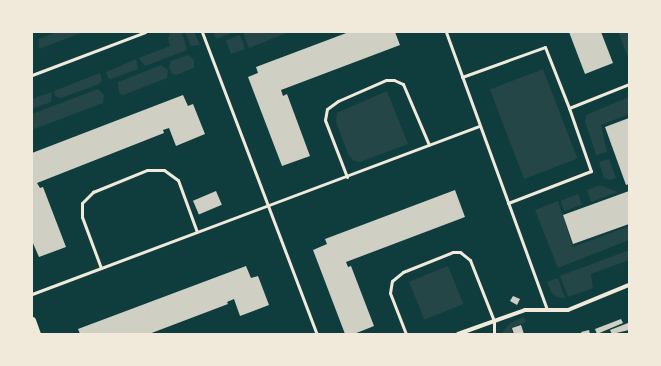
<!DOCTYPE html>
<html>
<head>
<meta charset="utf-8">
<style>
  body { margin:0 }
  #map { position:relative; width:661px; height:366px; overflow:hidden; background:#0f3d3e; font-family:"Fira Sans Condensed",sans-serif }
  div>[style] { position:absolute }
  .green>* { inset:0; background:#244646; transform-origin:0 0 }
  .building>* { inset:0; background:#cfcfc3; transform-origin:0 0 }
  .service>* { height:3px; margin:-1.5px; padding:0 1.5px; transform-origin:1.5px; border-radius:1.5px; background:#f1e9da }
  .minor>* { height:4px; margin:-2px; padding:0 2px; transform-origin:2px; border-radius:2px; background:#f1e9da }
  .tertiary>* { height:7px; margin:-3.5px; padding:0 3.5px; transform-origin:3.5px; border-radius:3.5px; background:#f1e9da }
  span { translate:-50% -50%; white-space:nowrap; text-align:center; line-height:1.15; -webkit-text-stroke:3.5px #f1e9da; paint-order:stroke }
  .frame { position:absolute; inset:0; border:33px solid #f1e9da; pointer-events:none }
</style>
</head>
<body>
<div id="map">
  <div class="green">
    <div style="clip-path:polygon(56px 32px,83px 32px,39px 49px,39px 39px)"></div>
    <div style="clip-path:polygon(170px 32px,182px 32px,187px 50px,145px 66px,139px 58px,170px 46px,168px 39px)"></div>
    <div style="clip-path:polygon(185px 32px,194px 32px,200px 45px,191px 46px)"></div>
    <div style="clip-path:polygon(213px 32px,234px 32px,216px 39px)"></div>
    <div style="clip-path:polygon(246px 32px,289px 32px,249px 48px,243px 33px)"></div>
    <div style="clip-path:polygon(618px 32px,629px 32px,629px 60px)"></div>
    <div style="left:240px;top:35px;width:15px;height:15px;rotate:70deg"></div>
    <div style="clip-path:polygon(188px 55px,194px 60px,194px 68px,176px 75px,172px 74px,169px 67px,171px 61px)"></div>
    <div style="clip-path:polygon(136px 59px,138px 69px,111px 79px,108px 78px,106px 72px)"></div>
    <div style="clip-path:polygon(161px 65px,168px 70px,167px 78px,123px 95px,119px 93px,118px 82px)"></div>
    <div style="left:543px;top:69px;width:96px;height:57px;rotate:69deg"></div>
    <div style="clip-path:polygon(100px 73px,102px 80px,99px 84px,61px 98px,55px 96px,54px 91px)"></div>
    <div style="clip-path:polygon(98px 89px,104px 95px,103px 103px,32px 130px,32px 114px)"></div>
    <div style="clip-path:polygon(387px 91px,408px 144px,360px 162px,354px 161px,348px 154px,336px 122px,337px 113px)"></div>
    <div style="clip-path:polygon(52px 92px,51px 102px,32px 109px,32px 99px)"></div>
    <div style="clip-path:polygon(629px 97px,629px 114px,601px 125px,607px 152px,596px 155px,585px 121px,586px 115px)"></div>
    <div style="clip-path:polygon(609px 159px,616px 178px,611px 180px,604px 178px,599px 162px)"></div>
    <div style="clip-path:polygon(600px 185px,618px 192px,591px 202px,587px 190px)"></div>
    <div style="left:578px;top:194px;width:11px;height:19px;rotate:68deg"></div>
    <div style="clip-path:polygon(558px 201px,573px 247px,629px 226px,629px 240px,558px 268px,535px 210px)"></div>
    <div style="clip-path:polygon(629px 250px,629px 260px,591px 274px,593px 288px,568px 297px,560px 276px)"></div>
    <div style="left:448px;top:266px;width:41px;height:42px;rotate:68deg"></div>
    <div style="clip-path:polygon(558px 278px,565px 298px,557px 297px,551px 292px,547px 282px)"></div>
    <div style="clip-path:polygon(524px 317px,526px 322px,511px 328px,513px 334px,501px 334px,510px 323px)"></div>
  </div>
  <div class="building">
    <div style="clip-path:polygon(349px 32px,395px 32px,400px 45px,281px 90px,283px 96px,287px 94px,310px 156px,282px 166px,248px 77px,258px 73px,256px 67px)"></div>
    <div style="clip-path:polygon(569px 32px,601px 32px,613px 63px,585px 74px)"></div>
    <div style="clip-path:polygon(183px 95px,188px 106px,193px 104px,205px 134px,176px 146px,169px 128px,163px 130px,164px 133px,37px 183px,40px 188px,43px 187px,66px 247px,39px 257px,32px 241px,32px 153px)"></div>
    <div style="clip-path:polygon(629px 118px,629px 184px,626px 185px,605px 127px)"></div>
    <div style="clip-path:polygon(455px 190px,465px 217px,346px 262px,348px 267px,351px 266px,374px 326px,354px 334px,345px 334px,313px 250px,327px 244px,325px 239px)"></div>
    <div style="left:216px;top:191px;width:15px;height:25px;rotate:67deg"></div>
    <div style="clip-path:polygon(629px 191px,629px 224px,573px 244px,563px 215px)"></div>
    <div style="clip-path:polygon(246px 266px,251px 278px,258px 276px,269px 305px,240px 316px,234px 299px,227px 302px,228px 304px,149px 334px,80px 334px,78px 329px)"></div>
    <div style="clip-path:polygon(513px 296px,520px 299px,517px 305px,510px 301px)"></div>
    <div style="clip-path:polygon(621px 319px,623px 323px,597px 334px,595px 329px)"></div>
    <div style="clip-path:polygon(628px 323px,629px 330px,612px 334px,610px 330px)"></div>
    <div style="clip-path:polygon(521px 325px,524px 334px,514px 334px,512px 328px)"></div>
    <div style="clip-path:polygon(589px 330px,590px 334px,582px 334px,581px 332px)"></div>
  </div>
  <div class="service">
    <div style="left:202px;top:32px;width:323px;rotate:69.2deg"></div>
    <div style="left:446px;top:32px;width:295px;rotate:70deg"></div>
    <div style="left:32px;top:75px;width:121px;rotate:-20.8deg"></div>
    <div style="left:462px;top:77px;width:88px;rotate:-19.9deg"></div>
    <div style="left:545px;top:47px;width:66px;rotate:68.5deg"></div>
    <div style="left:569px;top:108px;width:67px;rotate:70.8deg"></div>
    <div style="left:591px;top:171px;width:89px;rotate:158.9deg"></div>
    <div style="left:569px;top:108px;width:65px;rotate:-21.8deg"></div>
    <div style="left:347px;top:177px;width:61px;rotate:-111.1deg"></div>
    <div style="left:325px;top:120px;width:11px;rotate:-80deg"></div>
    <div style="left:327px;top:109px;width:14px;rotate:-36deg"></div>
    <div style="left:338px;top:101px;width:52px;rotate:-23.6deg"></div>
    <div style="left:386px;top:80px;width:8px"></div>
    <div style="left:394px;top:80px;width:10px;rotate:24deg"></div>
    <div style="left:403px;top:84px;width:66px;rotate:66.9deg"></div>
    <div style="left:101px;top:268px;width:54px;rotate:-110.4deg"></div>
    <div style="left:82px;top:217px;width:14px;rotate:-90deg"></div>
    <div style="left:82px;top:203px;width:16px;rotate:-45deg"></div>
    <div style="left:93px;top:192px;width:58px;rotate:-22.2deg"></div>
    <div style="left:147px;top:170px;width:17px"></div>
    <div style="left:164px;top:170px;width:17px;rotate:36deg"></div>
    <div style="left:178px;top:180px;width:55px;rotate:69.9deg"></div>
    <div style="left:32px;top:294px;width:478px;rotate:-20.6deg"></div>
    <div style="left:406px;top:334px;width:44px;rotate:-111.3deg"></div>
    <div style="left:390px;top:293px;width:12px;rotate:-81deg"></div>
    <div style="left:392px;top:281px;width:14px;rotate:-39deg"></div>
    <div style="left:403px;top:272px;width:54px;rotate:-21.8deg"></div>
    <div style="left:453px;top:252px;width:7px"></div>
    <div style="left:460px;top:252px;width:13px;rotate:39deg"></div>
    <div style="left:470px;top:260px;width:66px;rotate:68.5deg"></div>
    <div style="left:494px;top:321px;width:13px;rotate:90deg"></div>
  </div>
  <div class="minor">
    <div style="left:458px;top:334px;width:71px;rotate:-19.7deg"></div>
    <div style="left:525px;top:310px;width:43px"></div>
    <div style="left:568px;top:310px;width:66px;rotate:-22.3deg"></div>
  </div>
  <div class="tertiary">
    <div style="left:32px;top:320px;width:15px;rotate:70deg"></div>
  </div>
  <div class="frame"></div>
</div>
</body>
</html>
